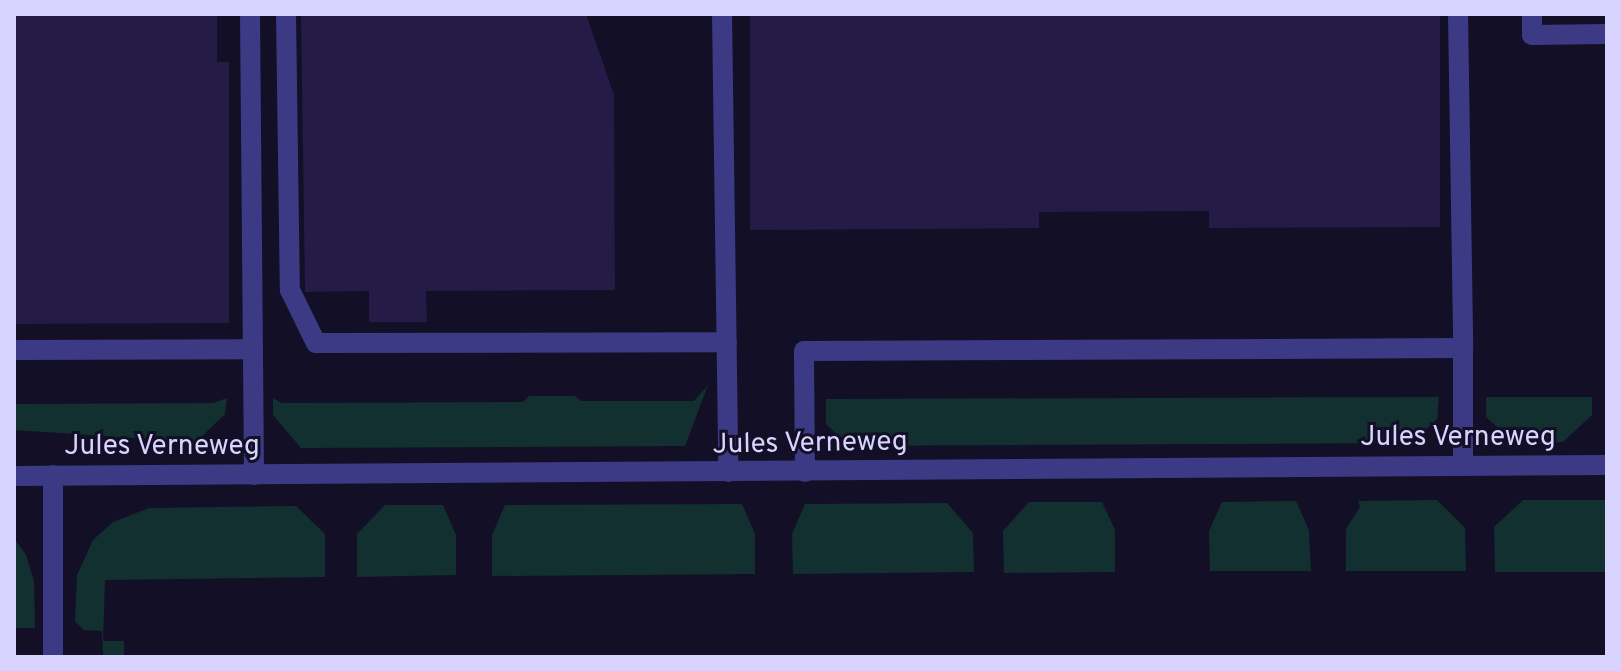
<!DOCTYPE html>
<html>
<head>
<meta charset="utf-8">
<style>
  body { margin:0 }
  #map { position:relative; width:1621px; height:671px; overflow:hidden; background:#130f26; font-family:Overpass,sans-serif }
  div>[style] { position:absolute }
  .green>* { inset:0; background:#12302f }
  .building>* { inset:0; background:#241b47 }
  .service>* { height:20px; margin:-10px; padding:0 10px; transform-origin:10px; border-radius:10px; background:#3d3a85 }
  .minor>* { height:20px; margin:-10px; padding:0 10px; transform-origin:10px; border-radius:10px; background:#3d3a85 }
  .tertiary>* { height:20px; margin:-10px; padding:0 10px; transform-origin:10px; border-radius:10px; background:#3d3a85 }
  span { translate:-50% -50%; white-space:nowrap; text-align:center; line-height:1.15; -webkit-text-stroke:6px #130f26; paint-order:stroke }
  .street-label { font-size:28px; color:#d9d4ff }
  .frame { position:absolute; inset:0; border:16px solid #d9d4ff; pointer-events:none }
</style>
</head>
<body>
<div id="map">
  <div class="green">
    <div style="clip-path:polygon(708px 385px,685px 446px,301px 448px,273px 415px,273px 398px,282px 403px,299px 403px,523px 402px,529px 396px,575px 396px,581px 401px,694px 401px)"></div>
    <div style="clip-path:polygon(1439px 397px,1437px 419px,1410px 443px,849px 446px,826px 424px,826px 399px)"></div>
    <div style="clip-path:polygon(1486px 397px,1592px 397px,1592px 415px,1563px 442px,1515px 443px,1486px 417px)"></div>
    <div style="clip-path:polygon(227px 398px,225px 414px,196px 442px,14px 430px,14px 404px,213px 403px)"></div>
    <div style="clip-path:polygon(1437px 500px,1465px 528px,1466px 571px,1346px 571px,1346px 529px,1360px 507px,1358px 501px)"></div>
    <div style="clip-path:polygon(1523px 500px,1607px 500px,1607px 572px,1495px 572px,1494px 527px)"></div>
    <div style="clip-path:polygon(1296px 501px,1309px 530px,1311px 571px,1210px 571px,1209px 531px,1222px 502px)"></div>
    <div style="clip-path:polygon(1029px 502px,1102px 502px,1115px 530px,1115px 572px,1004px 573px,1003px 531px)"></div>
    <div style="clip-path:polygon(947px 503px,973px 533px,974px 572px,793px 574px,792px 534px,805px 504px)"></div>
    <div style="clip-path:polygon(742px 504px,755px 534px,755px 574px,492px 576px,492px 535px,505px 505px)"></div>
    <div style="clip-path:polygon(385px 505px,443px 505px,456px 535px,456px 575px,357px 577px,357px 534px)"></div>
    <div style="clip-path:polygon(296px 506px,325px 534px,325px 577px,105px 580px,103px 641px,124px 641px,124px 657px,81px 657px,103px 656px,102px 631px,84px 630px,75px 621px,77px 575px,93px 540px,113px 522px,149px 508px)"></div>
    <div style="clip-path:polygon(14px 538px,26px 555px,34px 581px,35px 628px,14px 628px)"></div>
  </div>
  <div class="building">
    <div style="clip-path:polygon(14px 14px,217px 14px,217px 62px,229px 62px,229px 323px,14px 324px)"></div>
    <div style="clip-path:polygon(301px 14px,586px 14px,614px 95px,615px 290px,426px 291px,427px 322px,369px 322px,369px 291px,305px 292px)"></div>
    <div style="clip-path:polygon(750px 14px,1440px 14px,1440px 227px,1209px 228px,1209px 211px,1039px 212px,1039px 228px,750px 230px)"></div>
  </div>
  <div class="service">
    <div style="left:250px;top:14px;width:461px;rotate:89.5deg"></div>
    <div style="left:286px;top:14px;width:276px;rotate:89.2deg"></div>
    <div style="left:290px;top:290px;width:59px;rotate:63.9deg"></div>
    <div style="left:316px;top:343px;width:411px;rotate:-0.1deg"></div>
    <div style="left:722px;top:14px;width:458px;rotate:89.2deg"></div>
    <div style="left:1458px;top:14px;width:334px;rotate:89.1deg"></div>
    <div style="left:1532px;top:14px;width:21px;rotate:90deg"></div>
    <div style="left:1532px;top:35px;width:75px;rotate:-0.8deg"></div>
    <div style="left:14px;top:350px;width:239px;rotate:-0.2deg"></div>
    <div style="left:805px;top:472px;width:121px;rotate:-90.5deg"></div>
    <div style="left:804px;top:351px;width:659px;rotate:-0.26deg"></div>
    <div style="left:1463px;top:348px;width:118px;rotate:90deg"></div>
  </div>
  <div class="minor">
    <div style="left:53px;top:657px;width:182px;rotate:-90deg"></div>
  </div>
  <div class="tertiary">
    <div style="left:14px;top:476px;width:1593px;rotate:-0.4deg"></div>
  </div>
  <div class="street-label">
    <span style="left:1458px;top:438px">Jules Verneweg</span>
    <span style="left:810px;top:444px;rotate:-1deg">Jules Verneweg</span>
    <span style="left:162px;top:447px">Jules Verneweg</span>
  </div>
  <div class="frame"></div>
</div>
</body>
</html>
